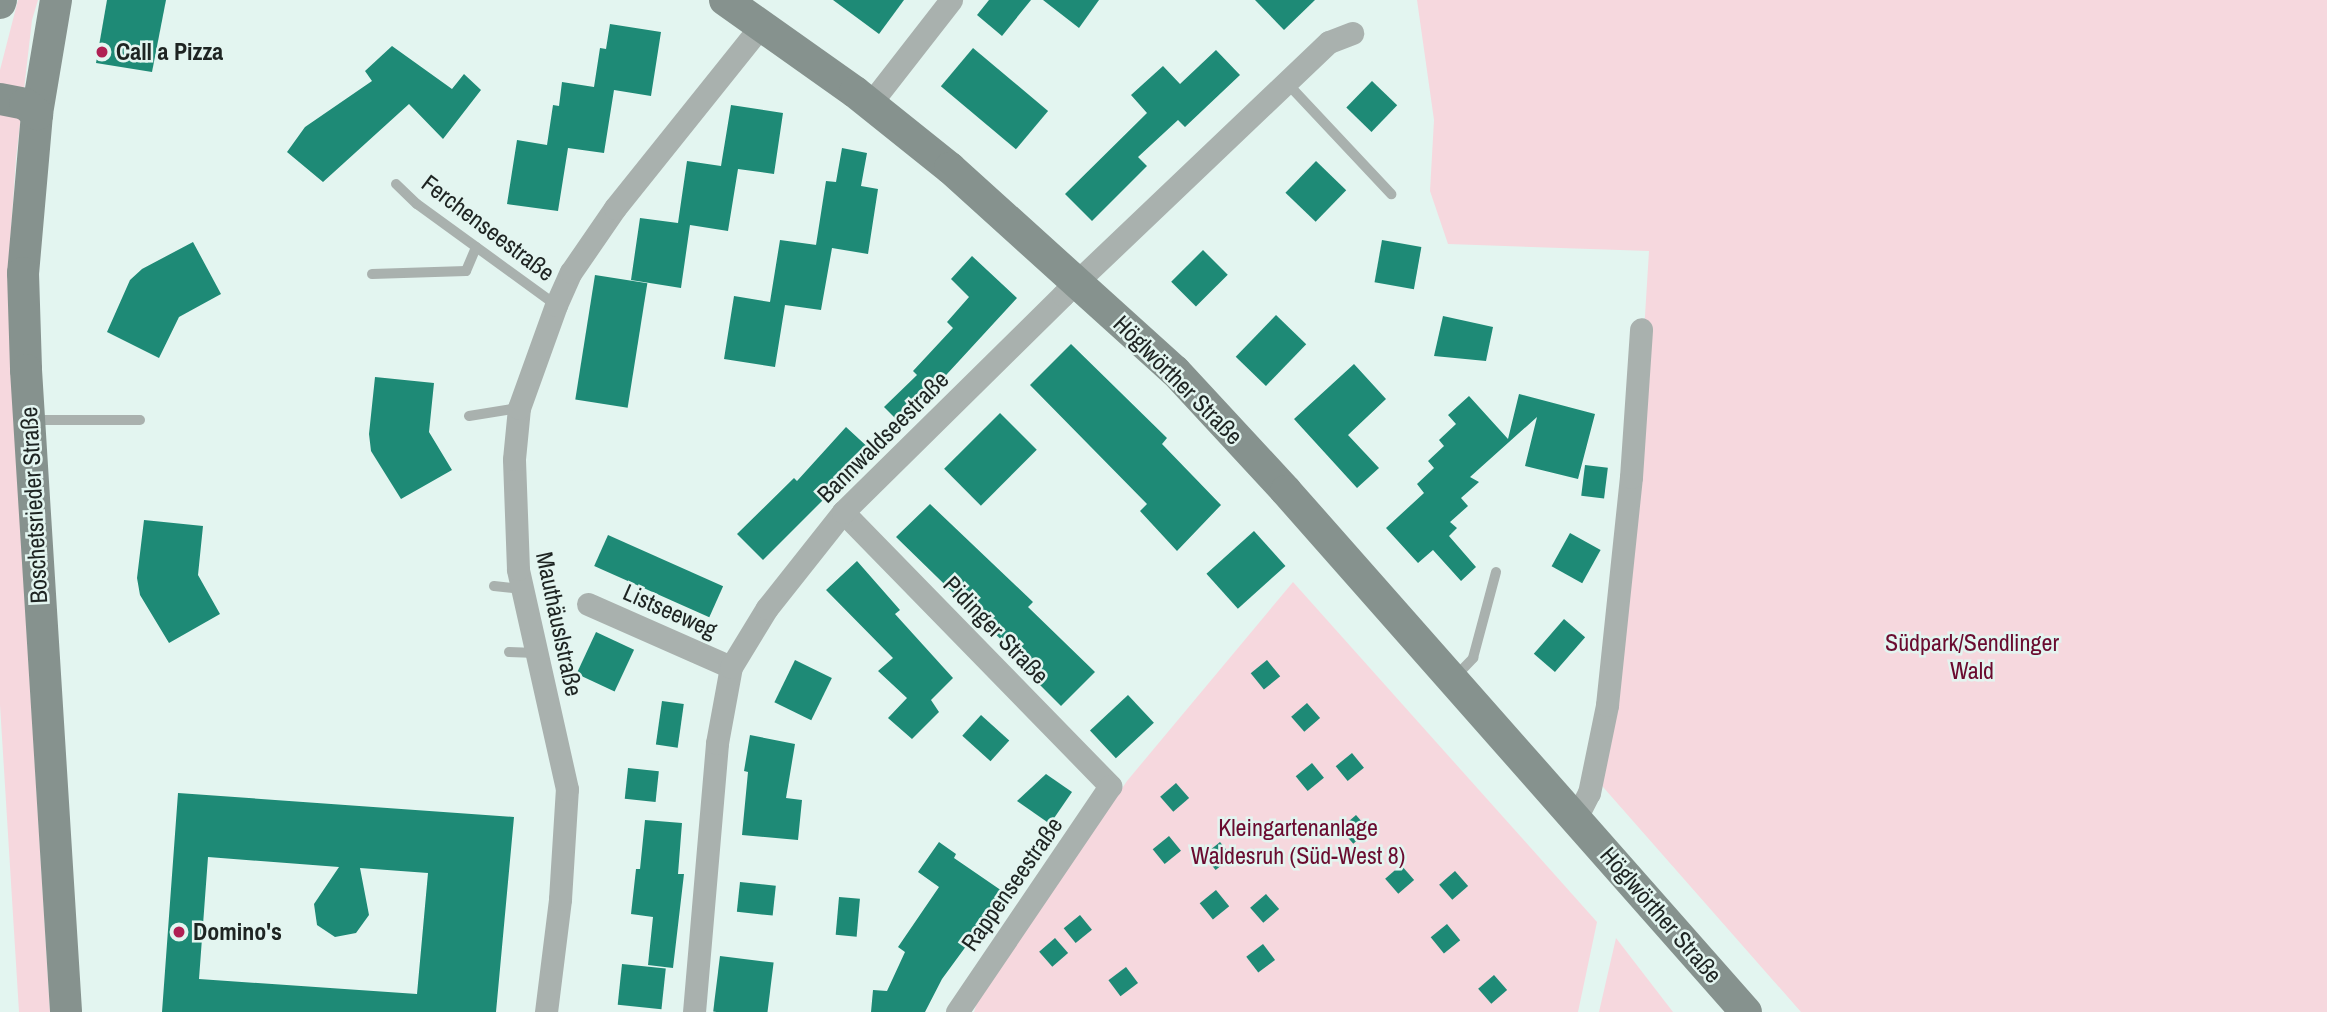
<!DOCTYPE html>
<html>
<head>
<meta charset="utf-8">
<style>
  body { margin:0 }
  #map { position:relative; width:2327px; height:1012px; overflow:hidden; background:#e3f5f0; font-family:"Archivo Narrow",sans-serif }
  div>[style] { position:absolute }
  .green>* { inset:0; background:#f6d8de }
  .building>* { inset:0; background:#1e8a76; transform-origin:0 0 }
  .lane>* { height:10px; margin:-5px; padding:0 5px; transform-origin:5px; border-radius:5px; background:#a9b1ae }
  .street>* { height:23px; margin:-11.5px; padding:0 11.5px; transform-origin:11.5px; border-radius:11.5px; background:#a9b1ae }
  .secondary>* { height:32px; margin:-16px; padding:0 16px; transform-origin:16px; border-radius:16px; background:#86928e }
  .dots>* { width:19px; height:19px; translate:-50% -50%; box-sizing:border-box; border:4px solid #e3f5f0; border-radius:50% }
  span { translate:-50% -50%; white-space:nowrap; text-align:center; line-height:1.15; -webkit-text-stroke:5px #e3f5f0; paint-order:stroke }
  .poi-label { font-size:24px; color:#1e2422; font-weight:700 }
  .left { translate:0 -50%; text-align:left }
  .street-label { font-size:24px; color:#1e2422 }
  .park-label { font-size:24px; color:#6a0b2f }
</style>
</head>
<body>
<div id="map">
  <div class="green">
    <div style="clip-path:polygon(18px 0,38px 0,32px 20px,16px 159px,10px 244px,10px 358px,50px 1012px,19px 1012px,0 705px,0 70px)"></div>
    <div style="clip-path:polygon(1417px 0,2327px 0,2327px 1012px,1801px 1012px,1596px 779px,1635px 477px,1649px 251px,1448px 244px,1430px 191px,1434px 120px)"></div>
    <div style="clip-path:polygon(1293px 582px,1597px 922px,1578px 1012px,974px 1012px,977px 1002px,1127px 781px)"></div>
    <div style="clip-path:polygon(1616px 938px,1673px 1012px,1599px 1012px)"></div>
  </div>
  <div class="building">
    <div style="clip-path:polygon(107px 0,166px 0,152px 72px,96px 63px)"></div>
    <div style="clip-path:polygon(833px 0,904px 0,879px 34px)"></div>
    <div style="clip-path:polygon(989px 0,1031px 0,1002px 36px,977px 15px)"></div>
    <div style="clip-path:polygon(1043px 0,1099px 0,1079px 28px)"></div>
    <div style="clip-path:polygon(1255px 0,1315px 0,1284px 30px)"></div>
    <div style="clip-path:polygon(610px 24px,661px 32px,651px 96px,614px 90px,604px 153px,568px 148px,558px 211px,507px 204px,517px 140px,547px 145px,553px 105px,559px 106px,562px 82px,594px 87px,600px 48px,606px 49px)"></div>
    <div style="clip-path:polygon(392px 46px,452px 89px,464px 74px,481px 90px,443px 139px,409px 104px,323px 182px,287px 152px,305px 127px,372px 81px,365px 71px)"></div>
    <div style="left:973px;top:48px;width:98px;height:50px;rotate:40deg"></div>
    <div style="clip-path:polygon(1216px 50px,1240px 75px,1185px 127px,1178px 120px,1138px 157px,1147px 166px,1092px 221px,1065px 194px,1147px 113px,1131px 95px,1163px 66px,1180px 84px)"></div>
    <div style="left:1372px;top:81px;width:35px;height:37px;rotate:44deg"></div>
    <div style="clip-path:polygon(731px 105px,783px 113px,774px 174px,738px 169px,728px 231px,690px 225px,681px 288px,631px 280px,640px 218px,678px 223px,687px 161px,721px 166px)"></div>
    <div style="clip-path:polygon(842px 148px,867px 153px,861px 186px,878px 189px,868px 254px,832px 248px,821px 310px,785px 305px,775px 367px,724px 359px,734px 296px,770px 302px,780px 240px,824px 246px,816px 245px,826px 181px,836px 182px)"></div>
    <div style="left:1316px;top:161px;width:42px;height:44px;rotate:44deg"></div>
    <div style="left:1382px;top:240px;width:40px;height:43px;rotate:10deg"></div>
    <div style="clip-path:polygon(193px 242px,221px 294px,179px 317px,159px 358px,107px 332px,130px 280px,142px 269px)"></div>
    <div style="left:1203px;top:250px;width:35px;height:45px;rotate:45deg"></div>
    <div style="clip-path:polygon(972px 256px,1017px 298px,901px 424px,884px 407px,917px 375px,913px 371px,953px 328px,947px 322px,969px 297px,951px 279px)"></div>
    <div style="left:595px;top:275px;width:53px;height:126px;rotate:9deg"></div>
    <div style="left:1276px;top:315px;width:42px;height:58px;rotate:44deg"></div>
    <div style="clip-path:polygon(1443px 316px,1493px 327px,1486px 361px,1434px 356px)"></div>
    <div style="clip-path:polygon(1071px 344px,1167px 438px,1162px 444px,1221px 505px,1177px 551px,1140px 511px,1147px 504px,1030px 385px)"></div>
    <div style="clip-path:polygon(1354px 364px,1386px 399px,1348px 435px,1379px 468px,1357px 488px,1294px 419px)"></div>
    <div style="clip-path:polygon(375px 377px,434px 383px,429px 432px,452px 470px,401px 499px,371px 451px,369px 434px)"></div>
    <div style="clip-path:polygon(1519px 394px,1595px 414px,1578px 479px,1525px 466px,1537px 417px,1470px 477px,1479px 482px,1461px 498px,1468px 506px,1450px 522px,1457px 528px,1449px 536px,1476px 567px,1461px 581px,1433px 550px,1418px 563px,1386px 528px,1424px 493px,1417px 484px,1434px 468px,1428px 461px,1444px 446px,1439px 440px,1456px 424px,1448px 415px,1469px 396px,1508px 439px)"></div>
    <div style="left:1000px;top:413px;width:52px;height:79px;rotate:45deg"></div>
    <div style="clip-path:polygon(846px 427px,872px 451px,763px 560px,737px 534px,794px 478px,797px 481px)"></div>
    <div style="left:1585px;top:465px;width:23px;height:31px;rotate:7deg"></div>
    <div style="clip-path:polygon(930px 504px,1033px 602px,1028px 607px,1095px 672px,1061px 706px,1020px 665px,1023px 661px,896px 537px)"></div>
    <div style="clip-path:polygon(144px 520px,203px 526px,198px 575px,220px 614px,169px 643px,140px 595px,137px 578px)"></div>
    <div style="left:1254px;top:531px;width:47px;height:64px;rotate:48deg"></div>
    <div style="left:1570px;top:533px;width:35px;height:38px;rotate:29deg"></div>
    <div style="left:608px;top:535px;width:126px;height:34px;rotate:24deg"></div>
    <div style="clip-path:polygon(857px 561px,900px 610px,895px 614px,953px 678px,931px 700px,939px 712px,912px 739px,888px 718px,907px 698px,878px 671px,893px 658px,826px 590px)"></div>
    <div style="left:1564px;top:619px;width:28px;height:46px;rotate:41deg"></div>
    <div style="left:596px;top:632px;width:42px;height:46px;rotate:25deg"></div>
    <div style="left:795px;top:660px;width:41px;height:47px;rotate:26deg"></div>
    <div style="left:1267px;top:660px;width:21px;height:21px;rotate:51deg"></div>
    <div style="left:1128px;top:695px;width:38px;height:52px;rotate:47deg"></div>
    <div style="left:662px;top:701px;width:22px;height:44px;rotate:8deg"></div>
    <div style="left:1307px;top:703px;width:20px;height:21px;rotate:49deg"></div>
    <div style="left:981px;top:715px;width:38px;height:28px;rotate:42deg"></div>
    <div style="clip-path:polygon(750px 735px,795px 744px,786px 798px,802px 800px,798px 840px,742px 835px,748px 772px,744px 771px)"></div>
    <div style="left:1352px;top:753px;width:19px;height:21px;rotate:51deg"></div>
    <div style="left:1312px;top:763px;width:19px;height:21px;rotate:51deg"></div>
    <div style="left:628px;top:768px;width:31px;height:31px;rotate:6deg"></div>
    <div style="clip-path:polygon(1046px 774px,1072px 792px,1050px 824px,1017px 801px)"></div>
    <div style="left:1176px;top:783px;width:20px;height:21px;rotate:49deg"></div>
    <div style="clip-path:polygon(evenodd,178px 793px,514px 817px,496px 1012px,162px 1012px,178px 793px,208px 857px,339px 867px,314px 904px,317px 925px,335px 937px,356px 933px,369px 915px,360px 868px,428px 873px,417px 994px,199px 979px,208px 857px)"></div>
    <div style="left:1356px;top:815px;width:20px;height:21px;rotate:49deg"></div>
    <div style="clip-path:polygon(645px 820px,682px 823px,678px 874px,684px 874px,673px 968px,648px 965px,653px 917px,631px 914px,636px 869px,640px 869px)"></div>
    <div style="left:1169px;top:836px;width:19px;height:21px;rotate:51deg"></div>
    <div style="clip-path:polygon(939px 842px,956px 854px,954px 858px,1005px 893px,942px 979px,925px 1012px,871px 1012px,873px 990px,887px 991px,905px 952px,898px 947px,939px 887px,918px 872px)"></div>
    <div style="left:1220px;top:842px;width:19px;height:21px;rotate:51deg"></div>
    <div style="left:1401px;top:865px;width:20px;height:21px;rotate:49deg"></div>
    <div style="left:1455px;top:871px;width:20px;height:21px;rotate:49deg"></div>
    <div style="left:740px;top:882px;width:36px;height:30px;rotate:6deg"></div>
    <div style="left:1216px;top:890px;width:21px;height:21px;rotate:51deg"></div>
    <div style="left:1266px;top:894px;width:20px;height:21px;rotate:49deg"></div>
    <div style="left:839px;top:897px;width:21px;height:38px;rotate:5deg"></div>
    <div style="left:1080px;top:915px;width:19px;height:21px;rotate:51deg"></div>
    <div style="left:1447px;top:924px;width:21px;height:21px;rotate:51deg"></div>
    <div style="left:1055px;top:938px;width:20px;height:21px;rotate:49deg"></div>
    <div style="left:1263px;top:944px;width:20px;height:21px;rotate:53deg"></div>
    <div style="left:720px;top:956px;width:54px;height:56px;rotate:7deg"></div>
    <div style="left:622px;top:964px;width:44px;height:41px;rotate:6deg"></div>
    <div style="left:1126px;top:967px;width:20px;height:22px;rotate:53deg"></div>
    <div style="left:1494px;top:975px;width:20px;height:21px;rotate:49deg"></div>
  </div>
  <div class="lane">
    <div style="left:1286px;top:82px;width:154px;rotate:46.8deg"></div>
    <div style="left:396px;top:184px;width:29px;rotate:44deg"></div>
    <div style="left:417px;top:204px;width:172px;rotate:36deg"></div>
    <div style="left:372px;top:274px;width:94px;rotate:-1.8deg"></div>
    <div style="left:466px;top:271px;width:26px;rotate:-67deg"></div>
    <div style="left:469px;top:416px;width:51px;rotate:-9.1deg"></div>
    <div style="left:31px;top:420px;width:109px"></div>
    <div style="left:494px;top:586px;width:28px;rotate:6deg"></div>
    <div style="left:509px;top:652px;width:27px;rotate:2deg"></div>
    <div style="left:1454px;top:678px;width:28px;rotate:-46deg"></div>
    <div style="left:1473px;top:658px;width:89px;rotate:-75deg"></div>
  </div>
  <div class="street">
    <div style="left:870px;top:104px;width:132px;rotate:-52.1deg"></div>
    <div style="left:843px;top:512px;width:383px;rotate:45.7deg"></div>
    <div style="left:1110px;top:786px;width:273px;rotate:124.1deg"></div>
    <div style="left:588px;top:604px;width:156px;rotate:23.8deg"></div>
    <div style="left:1576px;top:818px;width:28px;rotate:-63deg"></div>
    <div style="left:1589px;top:793px;width:90px;rotate:-78.4deg"></div>
    <div style="left:1607px;top:705px;width:229px;rotate:-84deg"></div>
    <div style="left:1631px;top:477px;width:148px;rotate:-86.1deg"></div>
    <div style="left:546px;top:1012px;width:114px;rotate:-82.9deg"></div>
    <div style="left:560px;top:899px;width:110px;rotate:-86.4deg"></div>
    <div style="left:567px;top:789px;width:225px;rotate:-102.6deg"></div>
    <div style="left:518px;top:569px;width:110px;rotate:-92.1deg"></div>
    <div style="left:514px;top:459px;width:51px;rotate:-84.4deg"></div>
    <div style="left:519px;top:408px;width:109px;rotate:-70.2deg"></div>
    <div style="left:556px;top:305px;width:36px;rotate:-66deg"></div>
    <div style="left:571px;top:272px;width:78px;rotate:-55.5deg"></div>
    <div style="left:615px;top:208px;width:233px;rotate:-51.3deg"></div>
    <div style="left:694px;top:1012px;width:270px;rotate:-85.1deg"></div>
    <div style="left:717px;top:743px;width:77px;rotate:-79.6deg"></div>
    <div style="left:731px;top:667px;width:69px;rotate:-58.6deg"></div>
    <div style="left:767px;top:608px;width:122px;rotate:-51.6deg"></div>
    <div style="left:843px;top:512px;width:309px;rotate:-44.6deg"></div>
    <div style="left:1063px;top:295px;width:367px;rotate:-43.6deg"></div>
    <div style="left:1329px;top:42px;width:25px;rotate:-21deg"></div>
  </div>
  <div class="secondary">
    <div style="left:56px;top:0;width:116px;rotate:99.5deg"></div>
    <div style="left:37px;top:114px;width:160px;rotate:95deg"></div>
    <div style="left:23px;top:273px;width:97px;rotate:88.2deg"></div>
    <div style="left:26px;top:370px;width:643px;rotate:86.43deg"></div>
    <div style="left:725px;top:0;width:159px;rotate:35.3deg"></div>
    <div style="left:855px;top:92px;width:122px;rotate:38.7deg"></div>
    <div style="left:950px;top:168px;width:303px;rotate:42.1deg"></div>
    <div style="left:1175px;top:371px;width:163px;rotate:47.2deg"></div>
    <div style="left:1286px;top:491px;width:695px;rotate:48.56deg"></div>
    <div style="left:0;top:3px;width:3px;rotate:-72deg"></div>
    <div style="left:0;top:99px;width:25px;rotate:11deg"></div>
    <div style="left:25px;top:104px;width:16px;rotate:40deg"></div>
  </div>
  <div class="dots">
    <div style="left:102px;top:52px;background:#b02054"></div>
    <div style="left:179px;top:932px;background:#b02054"></div>
  </div>
  <div class="poi-label">
    <span class="left" style="left:116px;top:52px">Call a Pizza</span>
    <span class="left" style="left:193px;top:932px">Domino's</span>
  </div>
  <div class="street-label">
    <span style="left:488px;top:228px;rotate:37deg">Ferchenseestraße</span>
    <span style="left:1178px;top:380px;rotate:45deg">Höglwörther Straße</span>
    <span style="left:883px;top:437px;rotate:-45deg">Bannwaldseestraße</span>
    <span style="left:34px;top:505px;rotate:-93deg">Boschetsrieder Straße</span>
    <span style="left:670px;top:611px;rotate:24deg">Listseeweg</span>
    <span style="left:559px;top:624px;rotate:78deg">Mauthäuslstraße</span>
    <span style="left:996px;top:630px;rotate:46deg">Pidinger Straße</span>
    <span style="left:1012px;top:884px;rotate:-55deg">Rappenseestraße</span>
    <span style="left:1661px;top:915px;rotate:49deg">Höglwörther Straße</span>
  </div>
  <div class="park-label">
    <span style="left:1972px;top:657px">Südpark/Sendlinger<br>Wald</span>
    <span style="left:1298px;top:842px">Kleingartenanlage<br>Waldesruh (Süd-West 8)</span>
  </div>
</div>
</body>
</html>
